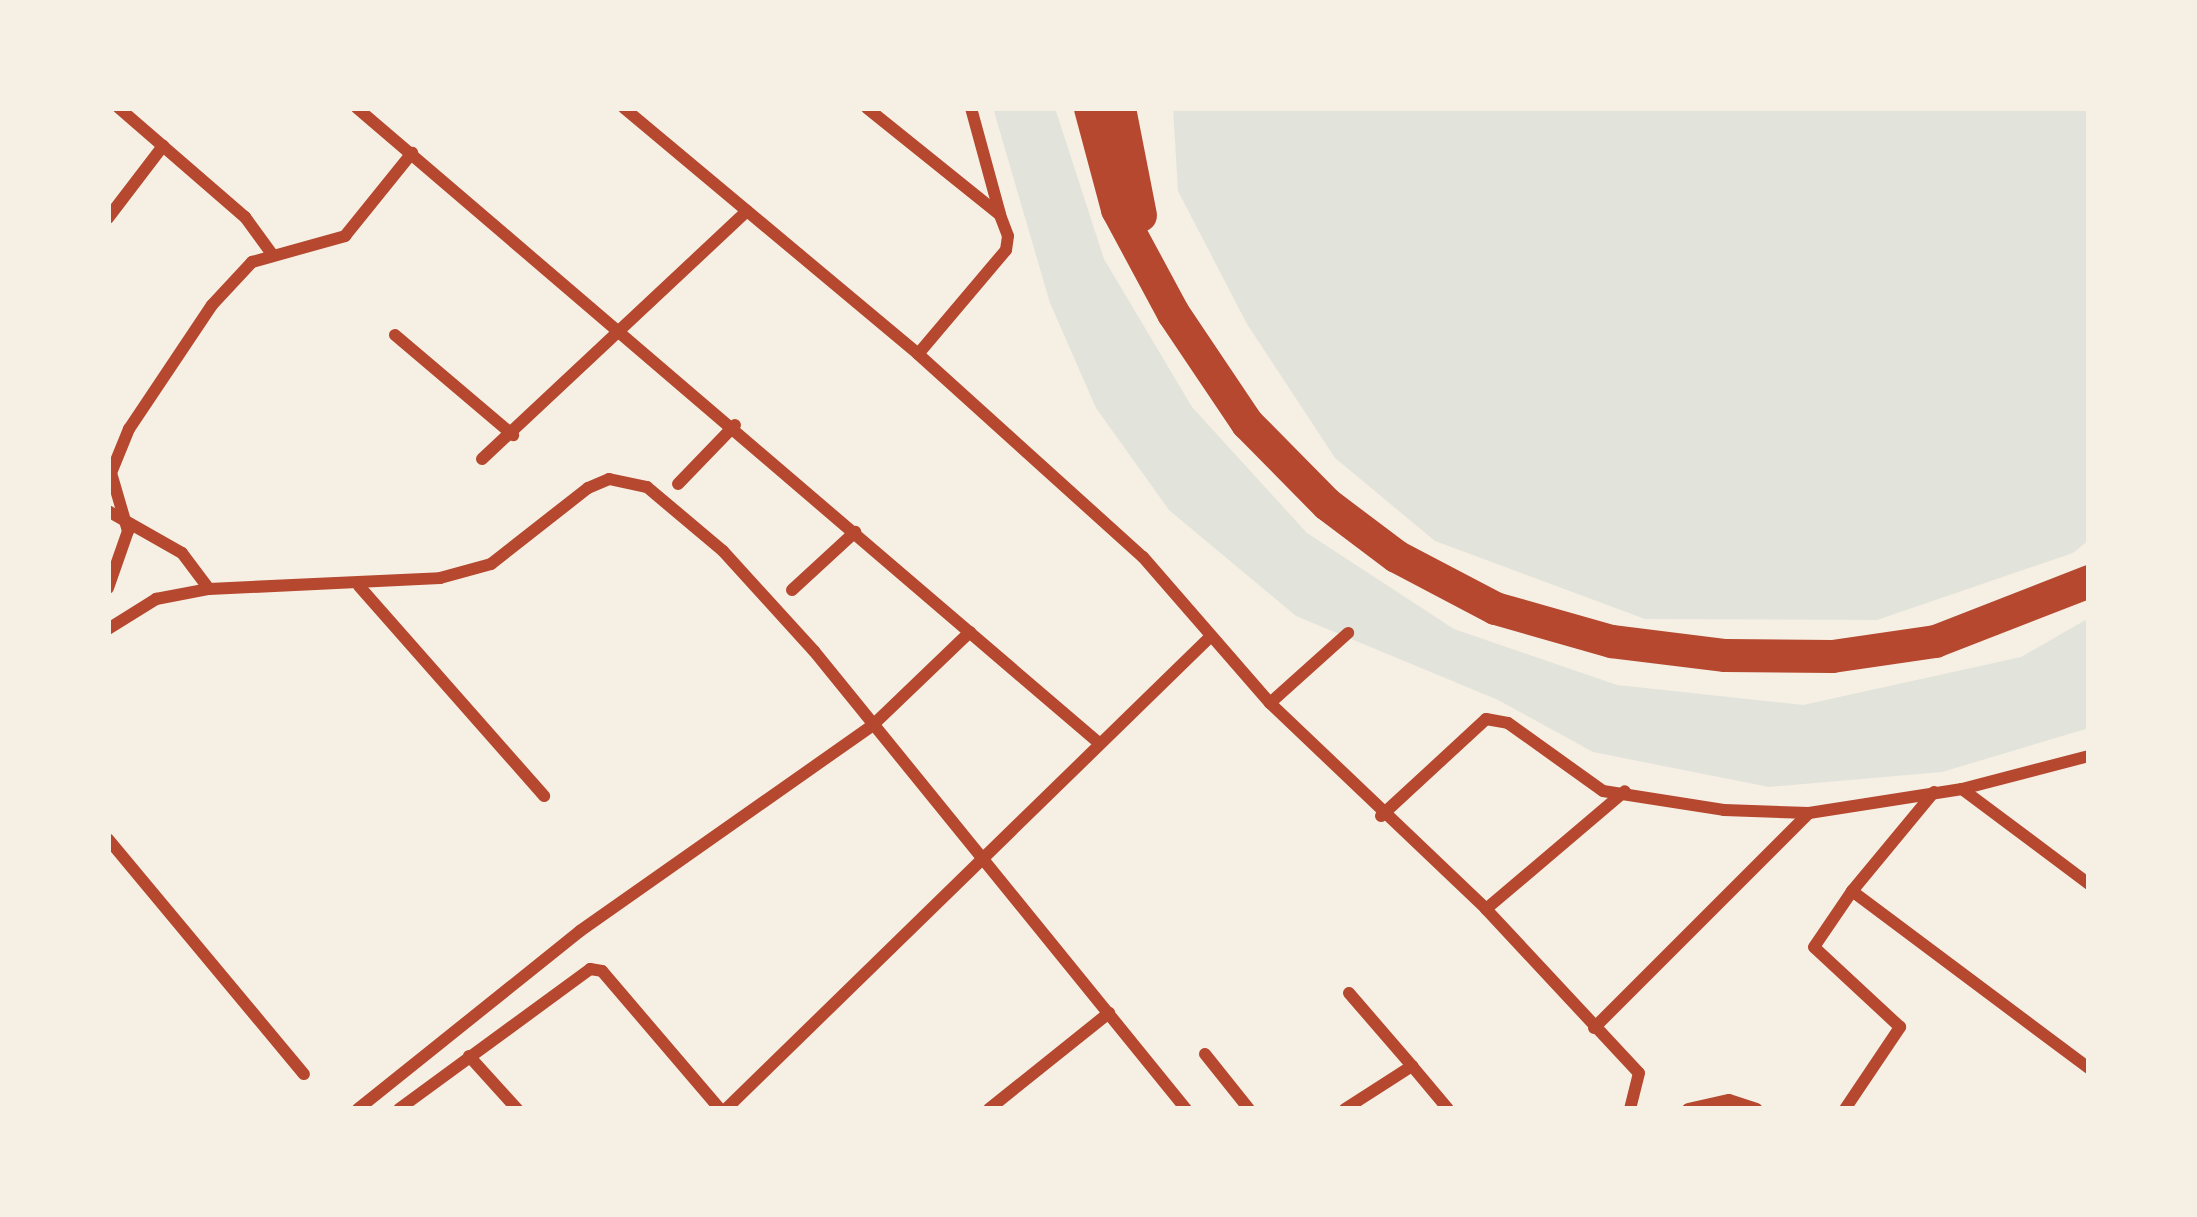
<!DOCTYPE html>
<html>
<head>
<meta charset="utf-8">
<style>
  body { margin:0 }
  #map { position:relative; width:2197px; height:1217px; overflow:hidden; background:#f6efe4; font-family:"Noto Sans",sans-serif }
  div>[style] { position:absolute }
  .green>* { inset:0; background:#e2e4dc }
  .minor>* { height:12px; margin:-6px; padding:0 6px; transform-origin:6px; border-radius:6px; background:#b5482f }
  .motorway>* { height:33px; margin:-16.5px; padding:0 16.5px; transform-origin:16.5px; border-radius:16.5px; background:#b5482f }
  span { translate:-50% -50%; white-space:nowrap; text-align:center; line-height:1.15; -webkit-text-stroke:12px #f6efe4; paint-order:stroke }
  .frame { position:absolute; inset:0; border:111px solid #f6efe4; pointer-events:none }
</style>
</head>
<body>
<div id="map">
  <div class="green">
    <div style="clip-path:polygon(993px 108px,1055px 108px,1104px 259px,1192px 407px,1307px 533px,1454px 629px,1617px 685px,1803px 705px,2021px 657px,2089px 618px,2089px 728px,1942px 772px,1769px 787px,1593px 752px,1498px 700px,1296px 616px,1169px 510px,1096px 408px,1050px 303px)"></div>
    <div style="clip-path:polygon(1173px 108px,2089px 108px,2089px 540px,2073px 553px,1877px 620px,1645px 619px,1435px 541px,1335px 458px,1247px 324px,1178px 191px)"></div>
  </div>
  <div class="minor">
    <div style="left:119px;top:108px;width:167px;rotate:40.9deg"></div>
    <div style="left:245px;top:217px;width:46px;rotate:53.9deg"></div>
    <div style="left:357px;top:108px;width:977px;rotate:40.56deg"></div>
    <div style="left:624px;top:108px;width:383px;rotate:39.9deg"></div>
    <div style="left:918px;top:354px;width:303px;rotate:42.1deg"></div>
    <div style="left:1143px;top:557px;width:194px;rotate:49deg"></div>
    <div style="left:1270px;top:703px;width:298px;rotate:43.6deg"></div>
    <div style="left:1486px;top:909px;width:224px;rotate:47deg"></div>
    <div style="left:1639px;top:1073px;width:37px;rotate:104deg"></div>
    <div style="left:867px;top:108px;width:171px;rotate:38.8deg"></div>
    <div style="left:1000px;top:215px;width:22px;rotate:69deg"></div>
    <div style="left:1008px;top:236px;width:14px;rotate:98deg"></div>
    <div style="left:1006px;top:250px;width:136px;rotate:130.2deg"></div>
    <div style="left:971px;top:108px;width:110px;rotate:74.7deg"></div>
    <div style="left:108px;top:218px;width:91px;rotate:-52.6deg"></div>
    <div style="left:395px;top:335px;width:155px;rotate:40.3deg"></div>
    <div style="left:482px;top:459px;width:363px;rotate:-43.1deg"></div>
    <div style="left:678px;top:484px;width:82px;rotate:-46deg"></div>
    <div style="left:108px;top:511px;width:85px;rotate:29.6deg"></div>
    <div style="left:182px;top:553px;width:45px;rotate:53.1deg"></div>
    <div style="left:359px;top:586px;width:280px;rotate:48.6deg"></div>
    <div style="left:108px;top:588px;width:60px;rotate:-70.7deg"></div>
    <div style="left:128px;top:531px;width:60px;rotate:-106.3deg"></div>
    <div style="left:111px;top:473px;width:48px;rotate:-67.8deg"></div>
    <div style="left:129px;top:429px;width:149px;rotate:-56.2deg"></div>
    <div style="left:212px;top:305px;width:59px;rotate:-47.1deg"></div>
    <div style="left:252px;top:262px;width:97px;rotate:-15.6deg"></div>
    <div style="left:345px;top:236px;width:107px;rotate:-51.1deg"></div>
    <div style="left:792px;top:590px;width:86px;rotate:-42.6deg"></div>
    <div style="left:108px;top:629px;width:57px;rotate:-32deg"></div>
    <div style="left:156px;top:599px;width:54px;rotate:-10.7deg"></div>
    <div style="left:209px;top:589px;width:231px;rotate:-2.7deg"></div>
    <div style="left:440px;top:578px;width:53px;rotate:-15.4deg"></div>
    <div style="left:491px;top:564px;width:123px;rotate:-38.1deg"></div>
    <div style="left:588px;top:488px;width:23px;rotate:-23deg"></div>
    <div style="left:609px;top:479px;width:39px;rotate:12deg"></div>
    <div style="left:647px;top:487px;width:99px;rotate:40.1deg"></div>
    <div style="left:723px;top:551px;width:135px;rotate:47.7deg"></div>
    <div style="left:814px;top:651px;width:590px;rotate:50.92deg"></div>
    <div style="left:1270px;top:703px;width:105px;rotate:-41.9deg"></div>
    <div style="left:1962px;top:789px;width:159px;rotate:36.8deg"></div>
    <div style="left:1934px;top:792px;width:129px;rotate:129.6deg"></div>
    <div style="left:1852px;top:891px;width:296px;rotate:36.8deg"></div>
    <div style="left:1381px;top:816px;width:143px;rotate:-42.7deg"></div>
    <div style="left:1486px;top:719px;width:22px;rotate:10deg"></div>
    <div style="left:1508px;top:723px;width:117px;rotate:35.6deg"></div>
    <div style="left:1603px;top:791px;width:122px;rotate:8.9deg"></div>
    <div style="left:1724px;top:810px;width:85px;rotate:2deg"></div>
    <div style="left:1809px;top:813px;width:155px;rotate:-8.9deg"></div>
    <div style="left:1962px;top:789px;width:131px;rotate:-14.6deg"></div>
    <div style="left:108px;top:839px;width:306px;rotate:50.2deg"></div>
    <div style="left:1486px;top:909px;width:182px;rotate:-40.3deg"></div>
    <div style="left:1349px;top:993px;width:96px;rotate:49.2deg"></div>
    <div style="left:1594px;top:1028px;width:304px;rotate:-45deg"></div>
    <div style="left:1205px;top:1054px;width:70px;rotate:51.3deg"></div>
    <div style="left:469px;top:1056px;width:72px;rotate:47.8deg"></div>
    <div style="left:358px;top:1109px;width:285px;rotate:-38.7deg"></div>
    <div style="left:580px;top:931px;width:360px;rotate:-35.1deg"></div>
    <div style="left:874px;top:724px;width:133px;rotate:-43.8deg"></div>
    <div style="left:399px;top:1109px;width:237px;rotate:-36.2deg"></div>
    <div style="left:590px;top:969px;width:12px;rotate:9deg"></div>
    <div style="left:602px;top:971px;width:182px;rotate:49.5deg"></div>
    <div style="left:726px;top:1109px;width:675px;rotate:-44.28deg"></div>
    <div style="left:989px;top:1109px;width:154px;rotate:-38.7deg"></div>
    <div style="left:1345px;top:1109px;width:80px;rotate:-32.7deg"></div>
    <div style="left:1412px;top:1066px;width:56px;rotate:50.1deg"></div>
    <div style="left:1688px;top:1109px;width:42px;rotate:-12.4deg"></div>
    <div style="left:1729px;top:1100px;width:29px;rotate:18deg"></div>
    <div style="left:1845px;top:1109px;width:99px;rotate:-56.1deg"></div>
    <div style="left:1900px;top:1027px;width:117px;rotate:-137.1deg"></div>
    <div style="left:1814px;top:947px;width:68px;rotate:-55.8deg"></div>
  </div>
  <div class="motorway">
    <div style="left:1090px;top:108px;width:105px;rotate:75deg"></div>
    <div style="left:1117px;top:209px;width:118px;rotate:61.7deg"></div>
    <div style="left:1173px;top:313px;width:133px;rotate:56.1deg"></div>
    <div style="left:1247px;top:423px;width:114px;rotate:45.4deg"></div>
    <div style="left:1327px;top:504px;width:86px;rotate:37deg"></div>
    <div style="left:1396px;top:556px;width:112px;rotate:27.7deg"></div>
    <div style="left:1495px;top:608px;width:121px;rotate:15.9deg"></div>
    <div style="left:1611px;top:641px;width:115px;rotate:7deg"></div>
    <div style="left:1725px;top:655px;width:107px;rotate:0.5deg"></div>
    <div style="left:1832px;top:656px;width:104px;rotate:-8.3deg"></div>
    <div style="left:1935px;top:641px;width:165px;rotate:-21.3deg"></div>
    <div style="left:1119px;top:108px;width:109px;rotate:78.9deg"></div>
  </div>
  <div class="frame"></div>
</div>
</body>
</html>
